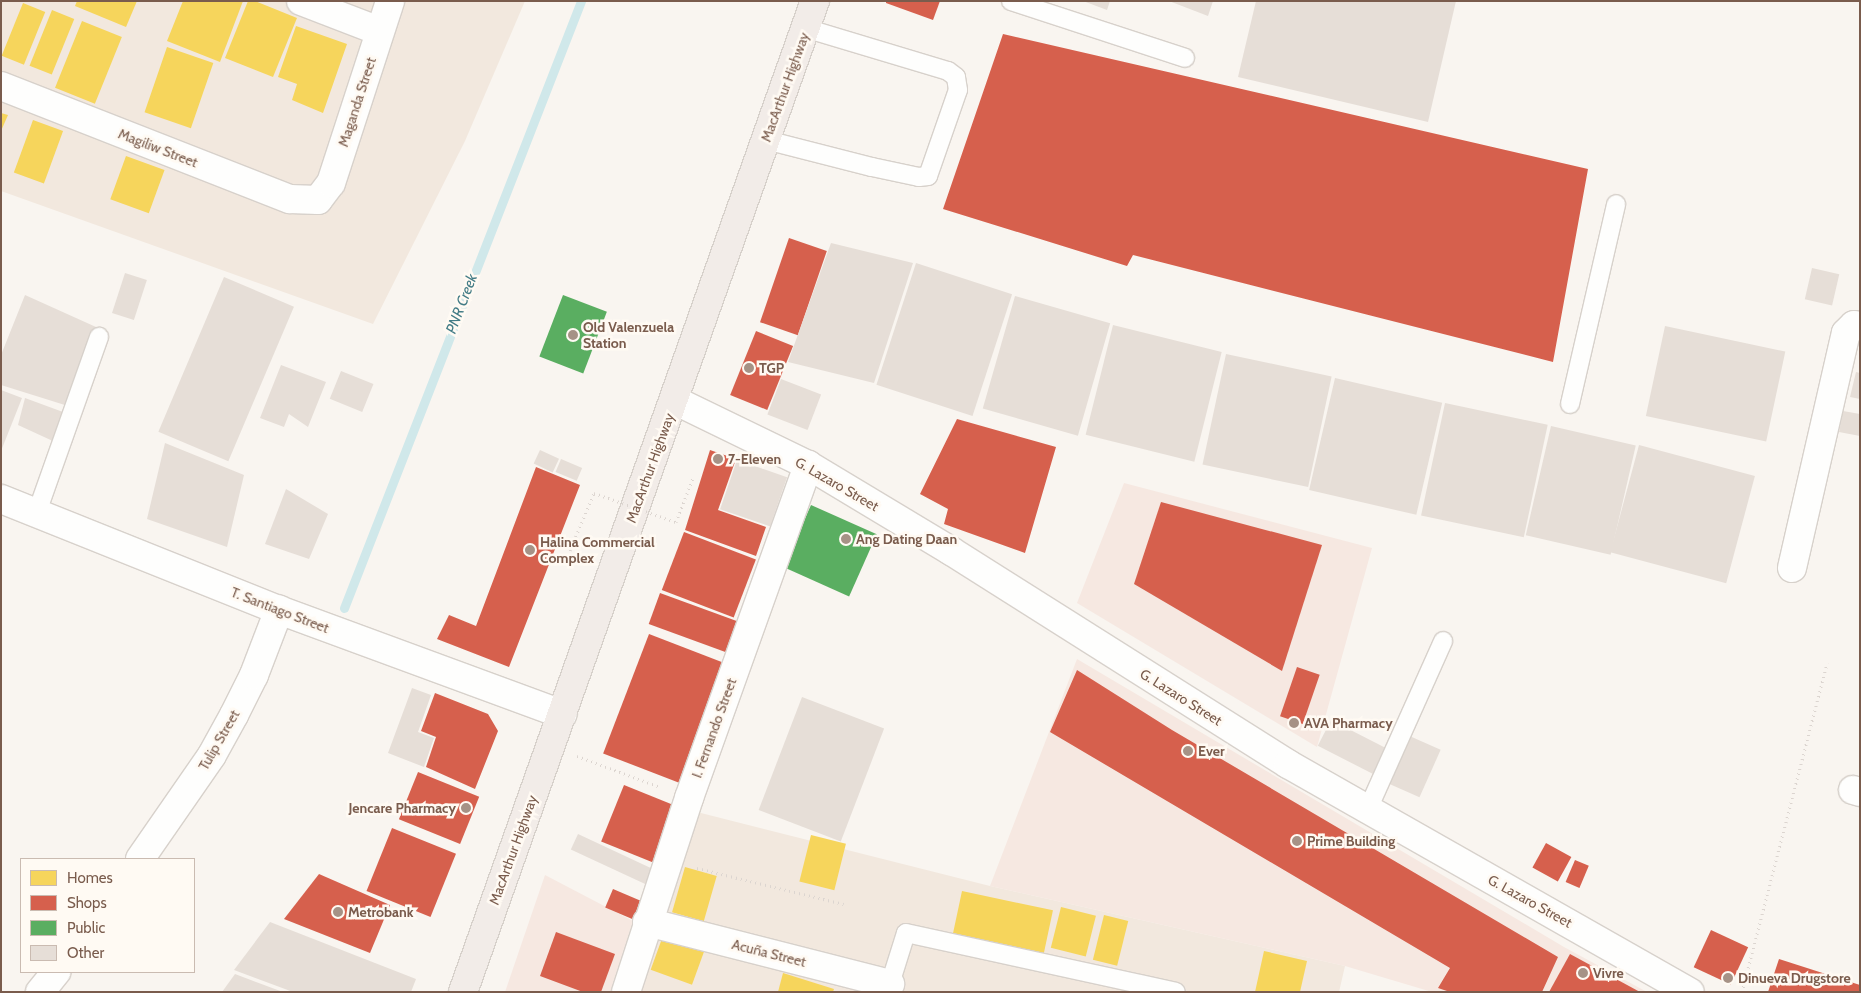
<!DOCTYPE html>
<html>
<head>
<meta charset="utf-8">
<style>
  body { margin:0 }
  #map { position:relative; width:1861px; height:993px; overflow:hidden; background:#f9f5f0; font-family:Cabin,sans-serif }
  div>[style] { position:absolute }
  .residential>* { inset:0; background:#f2e8de }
  .commercial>* { inset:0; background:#f6e8e1 }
  .homes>* { inset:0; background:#f6d55c; transform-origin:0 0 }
  .shops>* { inset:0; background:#d6604d; transform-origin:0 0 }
  .public>* { inset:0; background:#5aae61; transform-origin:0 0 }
  .stream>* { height:9px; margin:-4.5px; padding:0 4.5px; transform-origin:4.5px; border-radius:4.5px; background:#d0e8ea }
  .building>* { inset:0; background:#e6ded7; transform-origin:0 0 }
  .path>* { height:3px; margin-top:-1.5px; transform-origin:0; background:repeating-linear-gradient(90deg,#dcd5d0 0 1px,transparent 0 5px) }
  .roads { filter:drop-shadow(1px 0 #d7d1cb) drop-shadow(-1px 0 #d7d1cb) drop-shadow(0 1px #d7d1cb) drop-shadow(0 -1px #d7d1cb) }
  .service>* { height:18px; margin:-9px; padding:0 9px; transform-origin:9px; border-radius:9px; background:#fefefd }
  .minor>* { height:28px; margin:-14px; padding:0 14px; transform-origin:14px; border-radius:14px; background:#fefefd }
  .tertiary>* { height:28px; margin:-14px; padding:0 14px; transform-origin:14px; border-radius:14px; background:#fefefd }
  .secondary>* { height:28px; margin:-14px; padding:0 14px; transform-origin:14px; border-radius:14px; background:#fefefd }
  .trunk>* { height:28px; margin:-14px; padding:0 14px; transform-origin:14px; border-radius:14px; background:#f2ece8 }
  .path-bridge>* { height:3px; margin-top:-1.5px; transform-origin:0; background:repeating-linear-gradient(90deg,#dcd5d0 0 1px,transparent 0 5px) }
  .dots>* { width:14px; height:14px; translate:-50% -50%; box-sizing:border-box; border:2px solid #fffaf3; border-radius:50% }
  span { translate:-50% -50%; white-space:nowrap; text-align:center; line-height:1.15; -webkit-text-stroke:5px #fffaf3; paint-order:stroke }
  .street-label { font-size:14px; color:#7a5c4d }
  .poi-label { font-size:14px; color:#7a5c4d; font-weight:700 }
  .left { translate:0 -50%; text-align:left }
  .right { translate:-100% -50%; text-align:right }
  .water-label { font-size:15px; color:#437c86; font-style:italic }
  .frame { position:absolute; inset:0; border:2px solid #7a5c4d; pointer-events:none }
  .legend { position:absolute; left:20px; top:858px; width:175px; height:115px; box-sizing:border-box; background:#fffaf3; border:1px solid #cabbb1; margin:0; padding:6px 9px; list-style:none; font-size:15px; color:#7a5c4d }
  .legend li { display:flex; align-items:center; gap:10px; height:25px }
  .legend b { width:25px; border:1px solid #cabbb1 }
</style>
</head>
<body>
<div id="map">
  <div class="residential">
    <div style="clip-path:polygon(1px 1px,525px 1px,465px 141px,373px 324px,1px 191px)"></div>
    <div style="clip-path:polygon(697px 812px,990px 886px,1345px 966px,1339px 992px,642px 992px)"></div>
  </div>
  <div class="commercial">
    <div style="clip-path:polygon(1124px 483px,1372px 548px,1317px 747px,1077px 603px)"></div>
    <div style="clip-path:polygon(1077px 659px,1564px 947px,1647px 992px,1432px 992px,1345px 966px,990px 886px)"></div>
    <div style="clip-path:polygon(545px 875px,633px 921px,610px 992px,505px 992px)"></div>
  </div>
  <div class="homes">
    <div style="clip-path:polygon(77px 1px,137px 1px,126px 27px,75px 6px)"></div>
    <div style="clip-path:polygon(183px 1px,243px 1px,220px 62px,167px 41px)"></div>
    <div style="clip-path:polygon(248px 1px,255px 1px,297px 18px,273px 77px,225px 58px)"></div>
    <div style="left:23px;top:3px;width:24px;height:57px;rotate:22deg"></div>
    <div style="left:52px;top:10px;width:24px;height:60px;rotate:22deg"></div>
    <div style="left:82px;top:21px;width:43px;height:72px;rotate:22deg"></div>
    <div style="clip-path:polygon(296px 26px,347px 44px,323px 113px,292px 100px,297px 84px,278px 77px)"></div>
    <div style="left:167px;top:47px;width:49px;height:69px;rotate:19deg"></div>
    <div style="clip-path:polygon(1px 113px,8px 115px,1px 131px)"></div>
    <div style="left:33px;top:120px;width:32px;height:56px;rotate:20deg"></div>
    <div style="left:126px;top:156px;width:41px;height:46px;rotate:20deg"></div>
    <div style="left:811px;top:835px;width:36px;height:48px;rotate:14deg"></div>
    <div style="left:685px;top:867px;width:33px;height:47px;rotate:16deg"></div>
    <div style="left:962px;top:891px;width:93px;height:47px;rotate:12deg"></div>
    <div style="left:1061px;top:907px;width:36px;height:42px;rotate:14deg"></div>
    <div style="left:1104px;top:915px;width:25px;height:46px;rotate:14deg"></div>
    <div style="left:664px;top:933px;width:44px;height:39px;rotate:20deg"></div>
    <div style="clip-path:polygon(1264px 951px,1307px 961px,1300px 992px,1255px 992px)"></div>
    <div style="clip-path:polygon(783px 973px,834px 989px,833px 992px,778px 992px)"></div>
  </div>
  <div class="shops">
    <div style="clip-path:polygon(886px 1px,940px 1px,933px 20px,886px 3px)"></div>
    <div style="clip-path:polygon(1003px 34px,1588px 169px,1553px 362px,1133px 255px,1127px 266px,943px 209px)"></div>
    <div style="left:789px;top:238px;width:40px;height:89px;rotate:19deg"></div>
    <div style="left:756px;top:331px;width:40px;height:69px;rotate:22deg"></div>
    <div style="clip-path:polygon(957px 419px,1056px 447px,1025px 553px,944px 524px,948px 509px,920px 494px)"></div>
    <div style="clip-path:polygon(710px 450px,736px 459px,718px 510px,766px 527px,756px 556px,685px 530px)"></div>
    <div style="clip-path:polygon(536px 467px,580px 485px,509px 667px,437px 639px,449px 615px,476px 626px)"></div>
    <div style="clip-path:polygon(1161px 502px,1322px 545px,1282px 671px,1134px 584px)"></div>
    <div style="left:684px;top:532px;width:77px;height:62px;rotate:21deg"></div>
    <div style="left:660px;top:593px;width:83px;height:33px;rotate:20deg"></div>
    <div style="left:649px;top:634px;width:82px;height:128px;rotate:21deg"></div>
    <div style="left:1297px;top:667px;width:24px;height:52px;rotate:19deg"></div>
    <div style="clip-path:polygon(1077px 670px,1172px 730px,1558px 957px,1542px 992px,1450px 992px,1438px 988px,1450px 968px,1050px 732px)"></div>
    <div style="clip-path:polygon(435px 693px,488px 714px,498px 731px,475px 789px,426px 767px,436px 737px,421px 731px)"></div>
    <div style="left:418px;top:772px;width:66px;height:51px;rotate:22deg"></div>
    <div style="left:624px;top:785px;width:62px;height:61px;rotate:22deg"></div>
    <div style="left:392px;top:828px;width:69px;height:68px;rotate:22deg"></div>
    <div style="left:1546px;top:843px;width:29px;height:28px;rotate:29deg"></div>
    <div style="left:1575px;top:860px;width:15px;height:24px;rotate:23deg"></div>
    <div style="clip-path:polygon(319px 874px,390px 905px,370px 953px,284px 919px)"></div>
    <div style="left:613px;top:889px;width:30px;height:20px;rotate:23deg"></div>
    <div style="left:1711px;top:930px;width:41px;height:41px;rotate:25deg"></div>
    <div style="clip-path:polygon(556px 932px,615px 954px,601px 992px,583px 992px,540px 976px)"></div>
    <div style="clip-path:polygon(1570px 954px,1640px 992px,1549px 992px)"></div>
    <div style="clip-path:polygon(1779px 959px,1860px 985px,1860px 992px,1768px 992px)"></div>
  </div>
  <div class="public">
    <div style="left:563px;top:295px;width:47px;height:66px;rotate:21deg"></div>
    <div style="left:811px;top:505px;width:72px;height:68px;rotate:24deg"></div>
  </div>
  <div class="stream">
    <div style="left:344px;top:608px;width:652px;rotate:-68.67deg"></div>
  </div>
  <div class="building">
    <div style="clip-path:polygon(1083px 1px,1110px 1px,1107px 10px)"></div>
    <div style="clip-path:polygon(1169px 1px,1213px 1px,1208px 16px)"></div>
    <div style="clip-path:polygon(1256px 1px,1456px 1px,1428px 122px,1238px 77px)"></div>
    <div style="clip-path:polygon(831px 243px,913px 263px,874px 383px,788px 362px)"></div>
    <div style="left:916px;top:263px;width:101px;height:128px;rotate:18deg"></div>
    <div style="left:1812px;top:268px;width:28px;height:32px;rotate:13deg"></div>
    <div style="left:125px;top:273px;width:23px;height:42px;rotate:18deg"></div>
    <div style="left:224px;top:277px;width:76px;height:168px;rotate:23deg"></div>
    <div style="clip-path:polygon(25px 295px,96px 327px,68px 406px,1px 385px,1px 355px)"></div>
    <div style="left:1015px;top:296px;width:99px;height:117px;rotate:16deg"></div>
    <div style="left:1113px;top:325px;width:112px;height:113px;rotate:14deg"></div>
    <div style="left:1665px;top:326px;width:123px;height:92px;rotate:12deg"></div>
    <div style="left:1226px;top:354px;width:108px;height:113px;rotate:12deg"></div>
    <div style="clip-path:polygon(281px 365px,326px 382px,308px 427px,289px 414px,284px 427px,260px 418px)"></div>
    <div style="left:341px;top:371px;width:35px;height:30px;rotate:22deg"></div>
    <div style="clip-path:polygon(1856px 372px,1860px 373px,1860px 399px,1850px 397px)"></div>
    <div style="left:1335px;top:378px;width:110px;height:115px;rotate:13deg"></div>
    <div style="left:781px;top:379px;width:43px;height:38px;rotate:21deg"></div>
    <div style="clip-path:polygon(1px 390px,22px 398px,1px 451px)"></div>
    <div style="clip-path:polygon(25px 398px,63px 412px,55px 442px,18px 425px)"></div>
    <div style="left:1445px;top:403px;width:105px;height:115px;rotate:12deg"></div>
    <div style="clip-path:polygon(1843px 411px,1860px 414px,1860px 436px,1839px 432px)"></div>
    <div style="left:1551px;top:426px;width:87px;height:112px;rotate:13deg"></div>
    <div style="clip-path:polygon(165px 443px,244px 475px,227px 547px,147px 519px)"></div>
    <div style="left:1639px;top:445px;width:120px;height:111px;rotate:15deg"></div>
    <div style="left:540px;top:450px;width:21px;height:15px;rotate:25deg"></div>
    <div style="left:561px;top:459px;width:23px;height:14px;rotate:23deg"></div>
    <div style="left:737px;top:460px;width:53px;height:52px;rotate:19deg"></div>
    <div style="clip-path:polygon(286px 489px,328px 514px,309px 559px,265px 544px)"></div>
    <div style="clip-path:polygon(412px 688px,431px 695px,418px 732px,434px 738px,424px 767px,388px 753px)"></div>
    <div style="left:802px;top:697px;width:88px;height:121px;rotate:21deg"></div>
    <div style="left:1331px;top:720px;width:62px;height:29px;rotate:27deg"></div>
    <div style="left:1405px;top:734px;width:39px;height:52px;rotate:24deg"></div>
    <div style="left:578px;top:834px;width:82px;height:17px;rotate:25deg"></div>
    <div style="clip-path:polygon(270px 922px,416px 979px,411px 992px,293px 992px,234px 970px)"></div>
    <div style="clip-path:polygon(235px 974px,283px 992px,222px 992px)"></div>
  </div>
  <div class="path">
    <div style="left:676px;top:522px;width:47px;rotate:-68.9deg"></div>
    <div style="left:584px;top:563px;width:18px;rotate:-153deg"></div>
    <div style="left:568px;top:555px;width:67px;rotate:-67.2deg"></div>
    <div style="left:577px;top:756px;width:89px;rotate:20.5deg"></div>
    <div style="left:697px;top:868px;width:151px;rotate:13.8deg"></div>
    <div style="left:1742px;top:992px;width:340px;rotate:-75.5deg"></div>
  </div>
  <div class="roads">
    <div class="service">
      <div style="left:1011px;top:1px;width:183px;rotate:18.1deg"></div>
      <div style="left:766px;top:140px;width:109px;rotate:14.3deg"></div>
      <div style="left:872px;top:167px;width:48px;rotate:12deg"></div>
      <div style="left:919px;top:177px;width:9px;rotate:-6deg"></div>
      <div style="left:928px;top:176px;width:91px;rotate:-70.8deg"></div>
      <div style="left:958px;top:90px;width:13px;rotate:-99deg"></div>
      <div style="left:956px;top:77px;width:10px;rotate:-143deg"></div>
      <div style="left:948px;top:71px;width:149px;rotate:-163.3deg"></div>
      <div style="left:1570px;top:404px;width:205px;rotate:-77deg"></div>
      <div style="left:36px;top:515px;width:189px;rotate:-70.5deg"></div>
      <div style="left:1368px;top:809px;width:184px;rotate:-65.9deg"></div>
      <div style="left:890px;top:984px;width:53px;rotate:-72.6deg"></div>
      <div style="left:906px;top:933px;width:276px;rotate:12.3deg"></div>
    </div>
    <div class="minor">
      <div style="left:301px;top:1px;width:84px;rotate:21deg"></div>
      <div style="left:1px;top:86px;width:310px;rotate:21.4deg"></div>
      <div style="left:290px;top:199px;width:28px;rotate:2deg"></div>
      <div style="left:318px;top:200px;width:21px;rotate:-53deg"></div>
      <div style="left:331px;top:183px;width:191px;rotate:-72deg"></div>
      <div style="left:1792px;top:568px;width:241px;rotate:-77.1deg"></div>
      <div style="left:1846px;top:333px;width:11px;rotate:-45deg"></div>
      <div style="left:1854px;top:325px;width:6px;rotate:9deg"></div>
      <div style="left:1853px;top:790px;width:7px;rotate:16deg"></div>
      <div style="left:140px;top:859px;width:126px;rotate:-55.3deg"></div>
      <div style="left:212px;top:755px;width:46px;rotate:-61.2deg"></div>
      <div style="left:234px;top:715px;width:45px;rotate:-63.4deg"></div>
      <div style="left:254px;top:675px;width:70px;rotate:-69deg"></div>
      <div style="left:647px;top:922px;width:251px;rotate:14.3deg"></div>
      <div style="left:40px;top:992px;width:26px;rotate:-51deg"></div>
      <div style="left:626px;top:992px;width:204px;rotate:-72deg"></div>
      <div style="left:689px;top:798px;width:354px;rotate:-70.3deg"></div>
    </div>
    <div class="tertiary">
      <div style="left:674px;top:400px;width:149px;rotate:25.9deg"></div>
      <div style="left:808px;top:465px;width:167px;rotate:31deg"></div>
      <div style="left:951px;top:551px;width:399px;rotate:32.3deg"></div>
      <div style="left:1288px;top:764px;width:462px;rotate:29.6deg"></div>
    </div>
    <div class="secondary">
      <div style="left:1px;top:499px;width:299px;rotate:21.8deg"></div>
      <div style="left:279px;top:610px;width:302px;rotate:20.2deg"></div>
    </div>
    <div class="trunk">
      <div style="left:463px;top:992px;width:1052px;rotate:-70.45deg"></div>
    </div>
  </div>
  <div class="path-bridge">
    <div style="left:594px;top:493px;width:87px;rotate:19.5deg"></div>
  </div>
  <div class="dots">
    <div style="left:573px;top:335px;background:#a69286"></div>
    <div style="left:749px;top:368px;background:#a69286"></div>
    <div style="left:718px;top:459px;background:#a69286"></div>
    <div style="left:846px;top:539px;background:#a69286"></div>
    <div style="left:530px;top:550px;background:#a69286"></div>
    <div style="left:1294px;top:723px;background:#a69286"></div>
    <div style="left:1188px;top:751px;background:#a69286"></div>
    <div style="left:466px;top:808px;background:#a69286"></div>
    <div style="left:1297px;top:841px;background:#a69286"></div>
    <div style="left:338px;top:912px;background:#a69286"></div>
    <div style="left:1583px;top:973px;background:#a69286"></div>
    <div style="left:1728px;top:978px;background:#a69286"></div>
  </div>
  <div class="street-label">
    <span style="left:785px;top:87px;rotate:-70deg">MacArthur Highway</span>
    <span style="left:357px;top:102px;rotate:-72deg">Maganda Street</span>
    <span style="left:158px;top:148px;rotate:21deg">Magiliw Street</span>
    <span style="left:650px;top:468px;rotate:-70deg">MacArthur Highway</span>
    <span style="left:837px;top:484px;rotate:30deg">G. Lazaro Street</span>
    <span style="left:280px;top:610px;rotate:21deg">T. Santiago Street</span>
    <span style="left:1181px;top:697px;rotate:32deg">G. Lazaro Street</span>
    <span style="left:714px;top:728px;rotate:-70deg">I. Fernando Street</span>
    <span style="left:219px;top:740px;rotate:-60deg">Tulip Street</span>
    <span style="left:513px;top:850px;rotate:-70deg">MacArthur Highway</span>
    <span style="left:1530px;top:901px;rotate:29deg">G. Lazaro Street</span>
    <span style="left:769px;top:953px;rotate:14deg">Acuña Street</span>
  </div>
  <div class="poi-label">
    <span class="left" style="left:583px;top:335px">Old Valenzuela<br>Station</span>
    <span class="left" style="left:759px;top:368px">TGP</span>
    <span class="left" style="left:728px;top:459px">7-Eleven</span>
    <span class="left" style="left:856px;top:539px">Ang Dating Daan</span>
    <span class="left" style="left:540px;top:550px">Halina Commercial<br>Complex</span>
    <span class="left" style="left:1304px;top:723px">AVA Pharmacy</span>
    <span class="left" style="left:1198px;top:751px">Ever</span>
    <span class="right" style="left:456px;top:808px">Jencare Pharmacy</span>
    <span class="left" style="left:1307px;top:841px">Prime Building</span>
    <span class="left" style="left:348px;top:912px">Metrobank</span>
    <span class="left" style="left:1593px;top:973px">Vivre</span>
    <span class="left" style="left:1738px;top:978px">Dinueva Drugstore</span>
  </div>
  <div class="water-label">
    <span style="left:462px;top:304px;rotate:-69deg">PNR Creek</span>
  </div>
  <div class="frame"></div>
  <ul class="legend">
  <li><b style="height:14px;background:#f6d55c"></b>Homes</li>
  <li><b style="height:14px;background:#d6604d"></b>Shops</li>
  <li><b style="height:14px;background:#5aae61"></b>Public</li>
  <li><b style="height:14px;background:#e6ded7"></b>Other</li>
  </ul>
</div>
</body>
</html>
